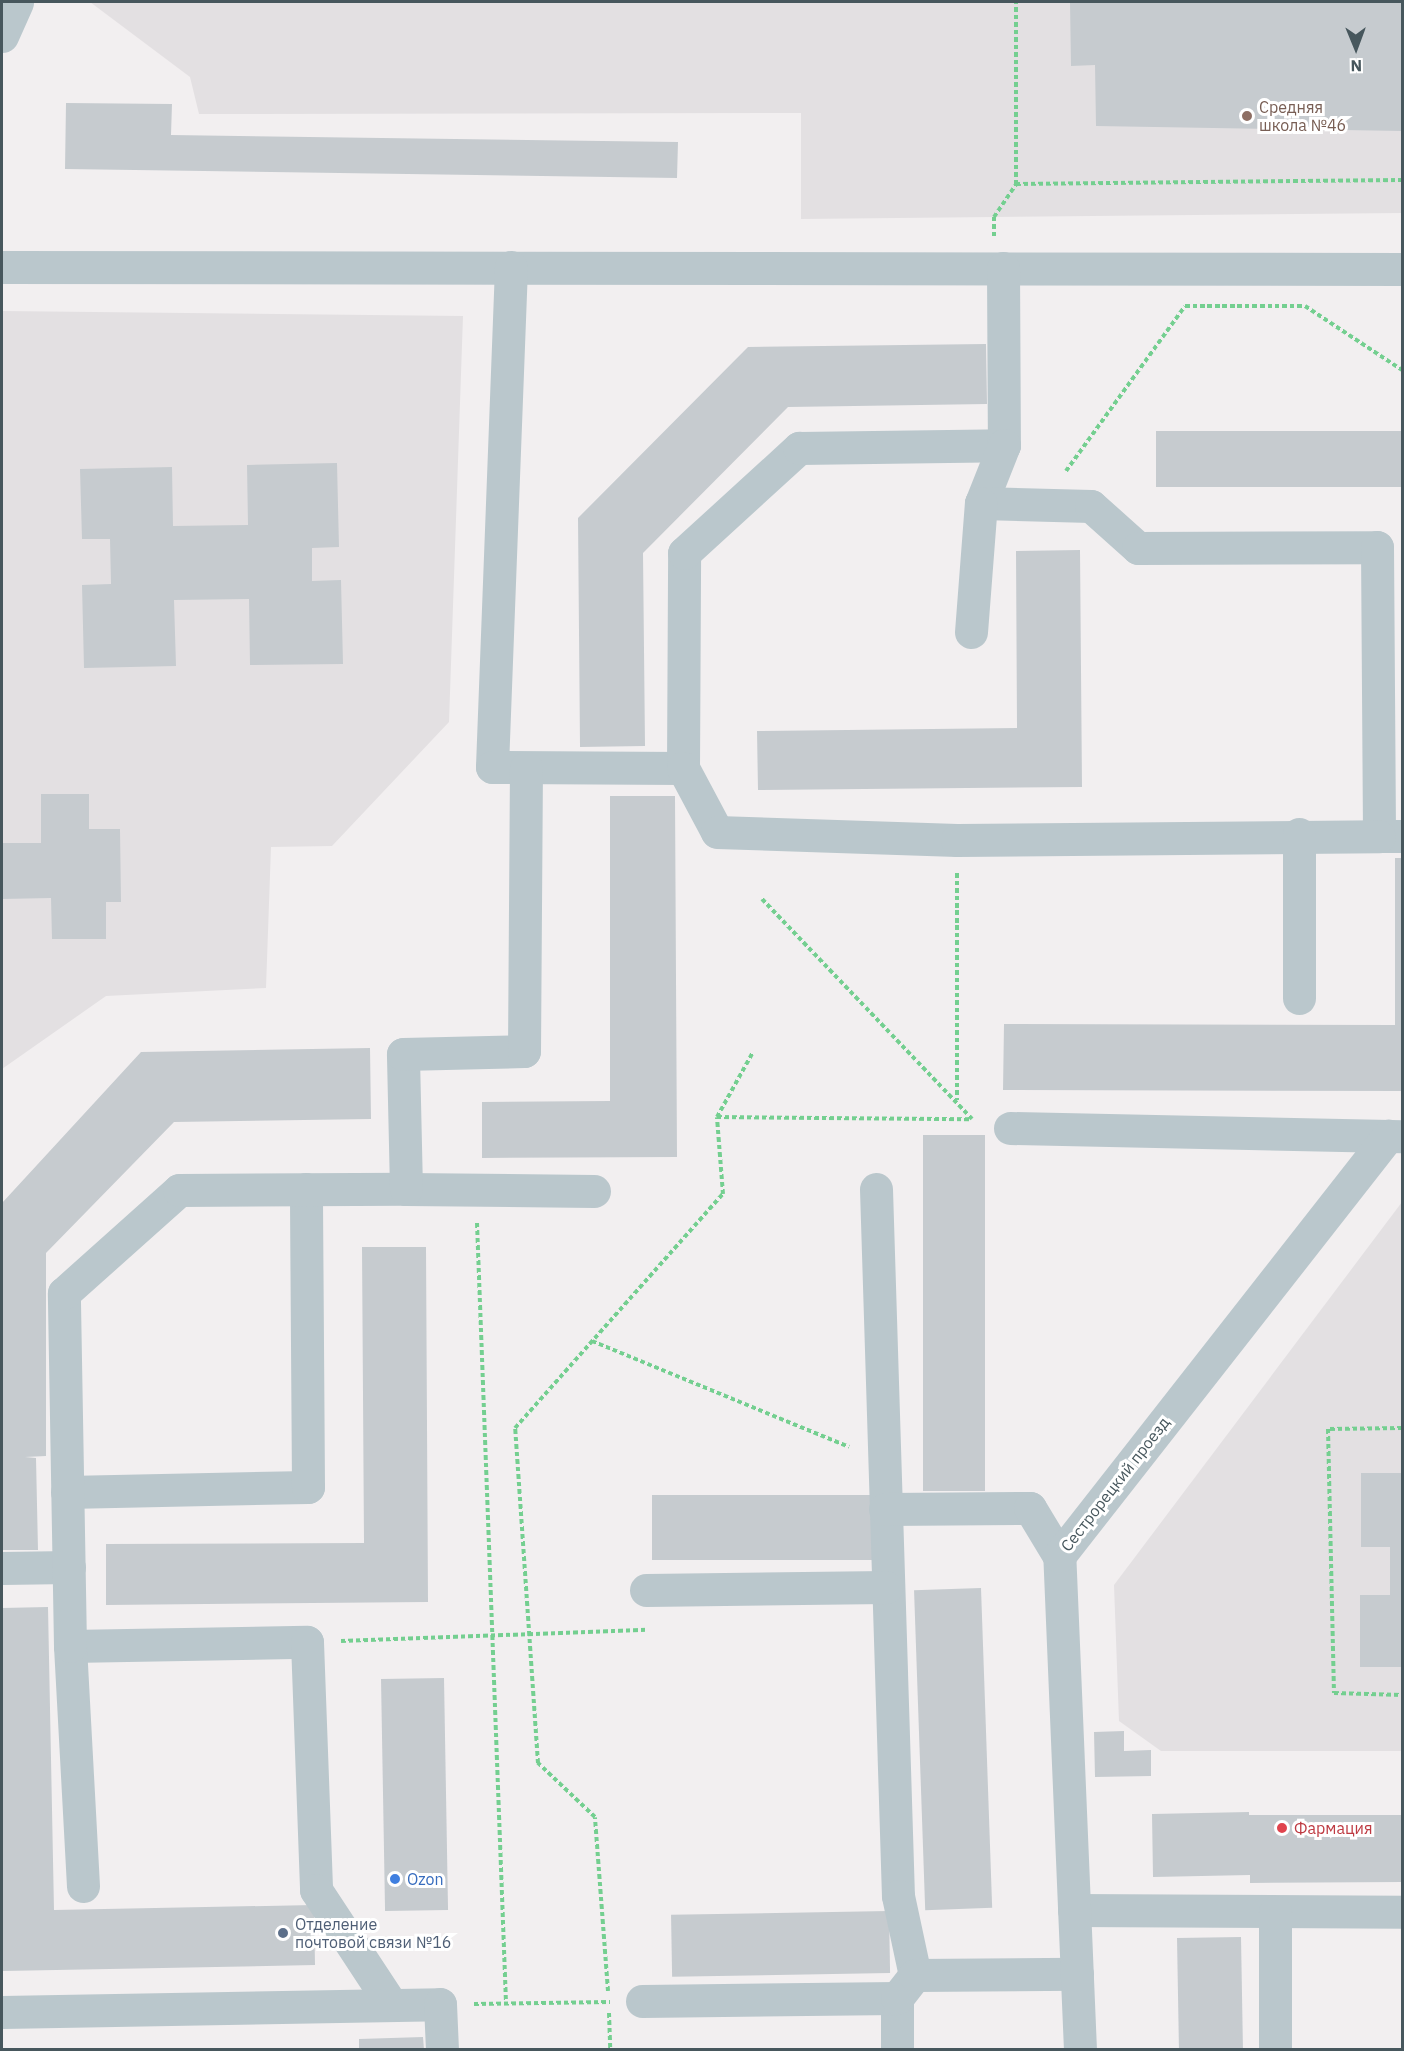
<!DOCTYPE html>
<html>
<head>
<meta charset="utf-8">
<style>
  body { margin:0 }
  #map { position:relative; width:1404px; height:2051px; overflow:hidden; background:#f2eff0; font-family:"IBM Plex Sans",sans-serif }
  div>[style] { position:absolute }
  .education>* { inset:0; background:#e3e0e2 }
  .building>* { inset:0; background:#c6cbcf; transform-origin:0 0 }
  .path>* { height:4px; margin-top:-2px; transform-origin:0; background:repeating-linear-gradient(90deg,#74cf90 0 4.5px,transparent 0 7.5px) }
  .minor>* { height:33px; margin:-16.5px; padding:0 16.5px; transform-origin:16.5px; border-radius:16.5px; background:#bac7cc }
  .dots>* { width:16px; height:16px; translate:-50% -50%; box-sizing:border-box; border:3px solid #fff; border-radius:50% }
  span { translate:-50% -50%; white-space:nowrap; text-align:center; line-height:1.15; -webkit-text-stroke:6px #fff; paint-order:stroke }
  .education-label { font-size:16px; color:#785e54 }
  .left { translate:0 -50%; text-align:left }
  .street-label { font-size:16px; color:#47575d }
  .health-label { font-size:16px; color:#be3a42 }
  .shop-label { font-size:16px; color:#366cbe }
  .service-label { font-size:16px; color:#4e5e75 }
  .frame { position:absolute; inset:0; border:3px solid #47575d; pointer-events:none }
  .north { position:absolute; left:1326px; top:18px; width:60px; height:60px; -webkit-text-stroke:4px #fff; paint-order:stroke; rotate:179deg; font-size:16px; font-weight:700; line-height:24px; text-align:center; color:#47575d }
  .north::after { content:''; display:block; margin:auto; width:21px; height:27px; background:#47575d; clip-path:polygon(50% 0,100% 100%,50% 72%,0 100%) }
</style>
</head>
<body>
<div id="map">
  <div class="education">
    <div style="clip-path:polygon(90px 2px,1402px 2px,1402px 213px,801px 219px,801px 113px,199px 114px,190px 77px)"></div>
    <div style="clip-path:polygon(2px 311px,463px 316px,449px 722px,332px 846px,271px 847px,266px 988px,106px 996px,2px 1069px)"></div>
    <div style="clip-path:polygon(1402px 1202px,1402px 1751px,1161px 1751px,1119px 1721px,1114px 1585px)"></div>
  </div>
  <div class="building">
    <div style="clip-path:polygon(1070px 2px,1402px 2px,1402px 131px,1096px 126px,1095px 65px,1071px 66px)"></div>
    <div style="clip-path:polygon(66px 103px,172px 104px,171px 135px,678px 142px,677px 178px,65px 169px)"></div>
    <div style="clip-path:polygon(986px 344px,987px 404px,788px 407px,643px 553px,645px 746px,580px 747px,578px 518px,748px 347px)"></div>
    <div style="left:1402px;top:431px;width:56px;height:246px;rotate:90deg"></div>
    <div style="clip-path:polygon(337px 463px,339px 547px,312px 548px,312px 581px,341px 580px,343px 664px,250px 665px,249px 599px,174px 600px,176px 666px,84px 668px,82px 585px,111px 584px,110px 539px,82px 539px,80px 469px,172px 467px,173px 526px,248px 525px,247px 465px)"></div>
    <div style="clip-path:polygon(1080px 550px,1082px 787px,758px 790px,757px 731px,1017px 728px,1016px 551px)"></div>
    <div style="clip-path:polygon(41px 794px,89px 794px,89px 829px,120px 829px,121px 902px,106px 902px,106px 939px,52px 939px,51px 898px,2px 899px,2px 843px,41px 843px)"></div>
    <div style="clip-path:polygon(610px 796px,675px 796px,677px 1157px,482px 1158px,482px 1102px,610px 1101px)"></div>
    <div style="clip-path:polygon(1395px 858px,1402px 858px,1402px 1091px,1003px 1090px,1004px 1024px,1395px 1025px)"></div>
    <div style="clip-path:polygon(370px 1048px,371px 1119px,174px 1122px,46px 1253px,46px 1456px,25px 1457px,36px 1458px,38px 1550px,2px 1550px,2px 1203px,141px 1052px)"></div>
    <div style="left:985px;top:1135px;width:356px;height:62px;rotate:90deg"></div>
    <div style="clip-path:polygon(362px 1247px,426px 1247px,428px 1602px,106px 1605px,106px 1544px,364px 1543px)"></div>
    <div style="clip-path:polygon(1361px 1473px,1402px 1473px,1402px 1667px,1360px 1667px,1360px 1595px,1390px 1595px,1390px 1547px,1361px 1547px)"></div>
    <div style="left:874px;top:1495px;width:65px;height:222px;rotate:90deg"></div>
    <div style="left:981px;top:1588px;width:320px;height:67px;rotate:88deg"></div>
    <div style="clip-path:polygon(48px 1607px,54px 1910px,314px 1905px,315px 1965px,3px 1971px,2px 1608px)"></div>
    <div style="left:444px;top:1678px;width:232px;height:63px;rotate:89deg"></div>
    <div style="clip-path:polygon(1124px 1731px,1124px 1751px,1151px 1750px,1151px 1776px,1095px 1777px,1094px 1732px)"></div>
    <div style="clip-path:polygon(1249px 1812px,1249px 1815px,1402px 1815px,1402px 1882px,1250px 1883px,1250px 1875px,1153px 1877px,1152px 1814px)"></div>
    <div style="left:889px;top:1911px;width:62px;height:218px;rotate:89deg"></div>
    <div style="left:1241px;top:1937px;width:113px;height:64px;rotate:89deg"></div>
    <div style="clip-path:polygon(423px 2037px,424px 2050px,359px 2050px,359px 2039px)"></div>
  </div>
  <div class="path">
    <div style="left:1016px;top:184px;width:386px;rotate:-0.6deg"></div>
    <div style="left:994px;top:236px;width:19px;rotate:-90deg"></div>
    <div style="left:994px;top:217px;width:40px;rotate:-56deg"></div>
    <div style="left:1016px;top:184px;width:182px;rotate:-90deg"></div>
    <div style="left:1260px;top:306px;width:45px"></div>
    <div style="left:1305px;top:306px;width:116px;rotate:33.4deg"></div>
    <div style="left:1066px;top:471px;width:203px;rotate:-54.2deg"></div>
    <div style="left:1185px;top:306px;width:75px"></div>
    <div style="left:957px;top:873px;width:227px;rotate:90deg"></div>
    <div style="left:762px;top:899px;width:304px;rotate:46.3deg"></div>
    <div style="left:717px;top:1117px;width:254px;rotate:0.5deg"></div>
    <div style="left:477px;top:1223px;width:782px;rotate:87.87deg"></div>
    <div style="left:592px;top:1341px;width:278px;rotate:22.4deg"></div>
    <div style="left:1402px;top:1428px;width:74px;rotate:179.2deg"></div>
    <div style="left:1328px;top:1429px;width:264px;rotate:88.7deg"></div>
    <div style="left:1334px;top:1693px;width:68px;rotate:1.7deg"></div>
    <div style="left:341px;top:1641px;width:306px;rotate:-2.1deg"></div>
    <div style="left:608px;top:1991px;width:174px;rotate:-94.3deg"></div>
    <div style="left:595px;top:1817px;width:79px;rotate:-136.5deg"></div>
    <div style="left:538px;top:1763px;width:336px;rotate:-93.9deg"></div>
    <div style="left:515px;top:1428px;width:313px;rotate:-48.4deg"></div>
    <div style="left:723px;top:1194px;width:77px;rotate:-94.5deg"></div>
    <div style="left:717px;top:1117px;width:74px;rotate:-61deg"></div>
    <div style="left:474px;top:2004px;width:136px;rotate:-0.8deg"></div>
    <div style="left:609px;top:2013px;width:37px;rotate:88deg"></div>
  </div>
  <div class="minor">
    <div style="left:2px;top:36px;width:37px;rotate:-66deg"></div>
    <div style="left:2px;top:267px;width:1400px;rotate:0.08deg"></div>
    <div style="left:511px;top:267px;width:500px;rotate:92.18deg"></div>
    <div style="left:492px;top:767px;width:191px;rotate:0.3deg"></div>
    <div style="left:683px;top:768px;width:215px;rotate:-89.7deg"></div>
    <div style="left:684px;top:553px;width:156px;rotate:-42.4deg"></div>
    <div style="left:799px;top:448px;width:205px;rotate:-0.8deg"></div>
    <div style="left:1003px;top:268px;width:177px;rotate:89.7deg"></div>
    <div style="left:1004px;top:445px;width:62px;rotate:111.6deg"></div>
    <div style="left:981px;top:503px;width:110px;rotate:1.6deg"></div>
    <div style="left:1091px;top:506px;width:63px;rotate:41.8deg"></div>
    <div style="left:1138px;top:548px;width:239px;rotate:-0.2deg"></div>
    <div style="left:1377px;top:547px;width:289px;rotate:89.6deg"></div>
    <div style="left:1379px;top:836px;width:23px"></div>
    <div style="left:971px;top:632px;width:129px;rotate:-85.6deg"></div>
    <div style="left:683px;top:768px;width:72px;rotate:62deg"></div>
    <div style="left:717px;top:832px;width:240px;rotate:1.9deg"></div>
    <div style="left:957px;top:840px;width:422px;rotate:-0.5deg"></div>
    <div style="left:1299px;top:834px;width:164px;rotate:90deg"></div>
    <div style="left:1010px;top:1128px;width:392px;rotate:1.2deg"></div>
    <div style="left:406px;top:1189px;width:188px;rotate:0.6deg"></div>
    <div style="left:876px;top:1189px;width:707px;rotate:88.22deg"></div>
    <div style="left:898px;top:1896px;width:81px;rotate:77.9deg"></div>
    <div style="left:67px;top:1492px;width:241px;rotate:-1.2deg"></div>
    <div style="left:308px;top:1487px;width:298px;rotate:-90.4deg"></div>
    <div style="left:885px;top:1509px;width:145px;rotate:-0.4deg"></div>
    <div style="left:1030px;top:1508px;width:56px;rotate:58.9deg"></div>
    <div style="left:2px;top:1568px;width:67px;rotate:-0.9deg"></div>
    <div style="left:646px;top:1590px;width:240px;rotate:-0.7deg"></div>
    <div style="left:70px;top:1646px;width:237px;rotate:-1deg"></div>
    <div style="left:307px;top:1642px;width:248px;rotate:87.9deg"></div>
    <div style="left:316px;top:1890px;width:136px;rotate:56.7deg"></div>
    <div style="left:83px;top:1886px;width:240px;rotate:-93.1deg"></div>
    <div style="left:70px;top:1646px;width:353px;rotate:-91deg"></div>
    <div style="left:64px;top:1293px;width:154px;rotate:-41.8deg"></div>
    <div style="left:179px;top:1190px;width:227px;rotate:-0.3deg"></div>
    <div style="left:406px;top:1189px;width:135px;rotate:-91.3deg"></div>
    <div style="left:403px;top:1054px;width:121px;rotate:-1.4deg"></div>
    <div style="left:524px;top:1051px;width:283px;rotate:-89.6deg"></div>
    <div style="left:1074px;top:1910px;width:328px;rotate:0.3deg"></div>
    <div style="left:1275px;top:1912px;width:138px;rotate:90deg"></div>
    <div style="left:897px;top:1998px;width:52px;rotate:90deg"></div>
    <div style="left:642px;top:2001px;width:255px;rotate:-0.7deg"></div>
    <div style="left:897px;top:1998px;width:29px;rotate:-52deg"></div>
    <div style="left:915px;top:1975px;width:162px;rotate:-0.4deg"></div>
    <div style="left:2px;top:2012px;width:438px;rotate:-1deg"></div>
    <div style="left:440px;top:2004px;width:46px;rotate:87.5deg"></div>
    <div style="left:1080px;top:2050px;width:494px;rotate:-92.4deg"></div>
    <div style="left:1059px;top:1556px;width:534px;rotate:-51.93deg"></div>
  </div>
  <div class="dots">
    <div style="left:1247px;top:116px;background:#8d6e63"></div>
    <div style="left:1282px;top:1828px;background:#e0444e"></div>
    <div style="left:395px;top:1879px;background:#3f7fe0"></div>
    <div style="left:283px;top:1933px;background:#5c6f8a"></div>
  </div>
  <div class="education-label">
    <span class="left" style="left:1259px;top:116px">Средняя<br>школа №46</span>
  </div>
  <div class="street-label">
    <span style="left:1115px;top:1484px;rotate:-52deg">Сестрорецкий проезд</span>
  </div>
  <div class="health-label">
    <span class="left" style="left:1294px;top:1828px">Фармация</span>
  </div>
  <div class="shop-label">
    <span class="left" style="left:407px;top:1879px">Ozon</span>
  </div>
  <div class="service-label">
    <span class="left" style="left:295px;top:1933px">Отделение<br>почтовой связи №16</span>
  </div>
  <div class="frame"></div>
  <div class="north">N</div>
</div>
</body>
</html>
